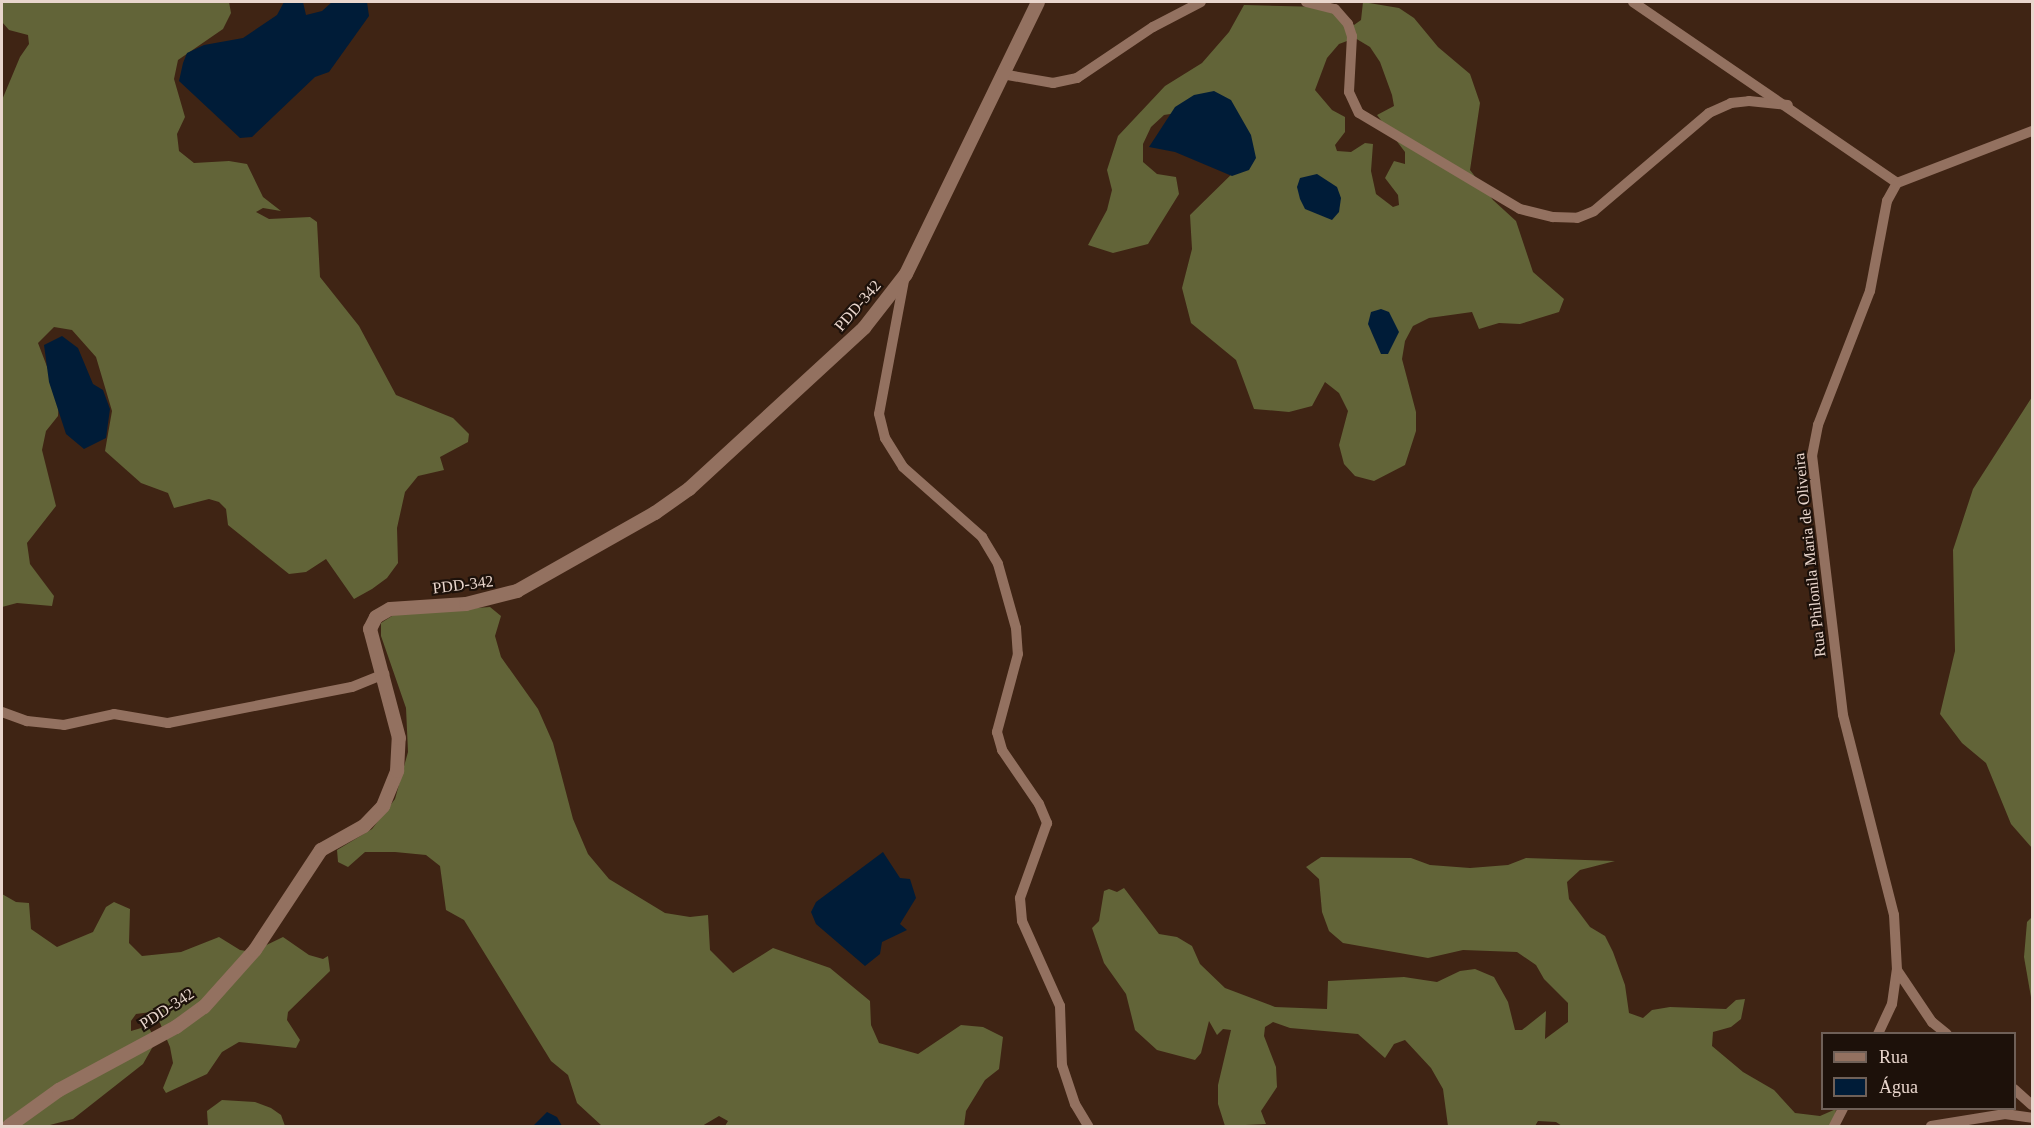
<!DOCTYPE html>
<html>
<head>
<meta charset="utf-8">
<style>
  body { margin:0 }
  #map { position:relative; width:2034px; height:1128px; overflow:hidden; background:#3f2414; font-family:Georgia,serif }
  div>[style] { position:absolute }
  .forest>* { inset:0; background:#626438 }
  .water>* { inset:0; background:#001c38 }
  .minor>* { height:10px; margin:-5px; padding:0 5px; transform-origin:5px; border-radius:5px; background:#937160 }
  .tertiary>* { height:14px; margin:-7px; padding:0 7px; transform-origin:7px; border-radius:7px; background:#937160 }
  span { translate:-50% -50%; white-space:nowrap; text-align:center; line-height:1.15; -webkit-text-stroke:4.5px #1d110a; paint-order:stroke }
  .street-label { font-size:16px; color:#e9d6cd }
  .frame { position:absolute; inset:0; border:3px solid #e9d6cd; pointer-events:none }
  .legend { position:absolute; left:1821px; top:1032px; width:195px; height:78px; box-sizing:border-box; background:#1d110a; border:2px solid #6f6058; margin:0; padding:8px 10px; list-style:none; font-size:18px; color:#e9d6cd }
  .legend li { display:flex; align-items:center; gap:12px; height:30px }
  .legend b { width:30px; border:2px solid #6f6058 }
</style>
</head>
<body>
<div id="map">
  <div class="forest">
    <div style="clip-path:polygon(2px 2px,229px 2px,231px 13px,223px 29px,178px 60px,174px 79px,185px 117px,177px 134px,179px 151px,194px 163px,229px 161px,247px 164px,263px 197px,281px 211px,263px 208px,256px 212px,269px 219px,310px 217px,317px 222px,320px 277px,359px 326px,396px 395px,453px 418px,469px 434px,468px 442px,440px 457px,444px 470px,418px 476px,405px 492px,397px 528px,398px 563px,387px 578px,372px 589px,354px 599px,326px 559px,306px 572px,289px 574px,228px 525px,226px 509px,219px 502px,209px 499px,174px 508px,168px 493px,141px 483px,105px 451px,112px 411px,96px 357px,72px 330px,54px 327px,38px 343px,59px 398px,58px 416px,46px 431px,42px 450px,56px 506px,27px 543px,30px 564px,54px 596px,52px 606px,17px 603px,2px 607px,2px 100px,20px 57px,29px 44px,28px 35px,9px 30px,2px 22px)"></div>
    <div style="clip-path:polygon(evenodd,1363px 2px,1399px 8px,1414px 18px,1438px 47px,1470px 74px,1480px 103px,1470px 170px,1493px 200px,1516px 221px,1533px 272px,1564px 299px,1559px 312px,1520px 324px,1499px 323px,1479px 329px,1472px 312px,1429px 318px,1413px 326px,1405px 341px,1402px 359px,1416px 412px,1416px 431px,1405px 465px,1374px 481px,1355px 476px,1344px 464px,1339px 445px,1348px 411px,1339px 393px,1325px 382px,1312px 406px,1289px 412px,1254px 409px,1236px 360px,1191px 323px,1182px 288px,1192px 249px,1190px 215px,1242px 164px,1201px 109px,1164px 115px,1151px 127px,1143px 144px,1143px 162px,1157px 174px,1176px 177px,1179px 194px,1148px 244px,1113px 253px,1088px 245px,1107px 210px,1112px 190px,1107px 170px,1118px 136px,1165px 86px,1202px 63px,1229px 32px,1244px 5px,1324px 7px,1354px 25px,1361px 20px,1363px 2px,1355px 38px,1370px 47px,1380px 62px,1392px 95px,1394px 106px,1377px 115px,1405px 152px,1405px 164px,1394px 161px,1385px 178px,1398px 195px,1399px 205px,1393px 207px,1376px 194px,1371px 171px,1373px 144px,1365px 143px,1351px 152px,1337px 151px,1335px 145px,1345px 132px,1345px 117px,1332px 110px,1315px 90px,1327px 58px,1339px 44px,1355px 38px)"></div>
    <div style="clip-path:polygon(2032px 397px,2032px 848px,2011px 824px,1986px 763px,1962px 743px,1940px 714px,1955px 651px,1953px 550px,1973px 489px)"></div>
    <div style="clip-path:polygon(490px 607px,501px 616px,495px 636px,501px 657px,538px 709px,553px 743px,573px 819px,588px 854px,609px 879px,665px 913px,690px 917px,708px 915px,710px 950px,733px 973px,773px 948px,830px 968px,870px 1001px,871px 1025px,879px 1043px,918px 1054px,961px 1025px,983px 1027px,1003px 1037px,999px 1069px,985px 1080px,966px 1111px,964px 1126px,725px 1126px,728px 1121px,719px 1116px,702px 1126px,602px 1126px,577px 1103px,568px 1075px,551px 1061px,464px 920px,446px 910px,440px 866px,426px 855px,395px 852px,365px 852px,348px 867px,338px 862px,337px 850px,372px 829px,395px 799px,408px 752px,406px 708px,381px 636px,381px 623px,395px 614px)"></div>
    <div style="clip-path:polygon(1321px 857px,1411px 858px,1430px 865px,1470px 868px,1508px 865px,1526px 858px,1615px 861px,1580px 870px,1567px 882px,1569px 899px,1590px 927px,1605px 936px,1613px 952px,1625px 985px,1629px 1013px,1643px 1018px,1652px 1010px,1670px 1007px,1726px 1009px,1736px 1000px,1745px 999px,1741px 1019px,1731px 1027px,1713px 1032px,1712px 1046px,1743px 1072px,1774px 1090px,1795px 1113px,1820px 1116px,1836px 1109px,1834px 1126px,1562px 1126px,1556px 1122px,1538px 1121px,1535px 1126px,1448px 1126px,1443px 1089px,1431px 1068px,1405px 1040px,1394px 1044px,1385px 1058px,1358px 1034px,1290px 1028px,1273px 1022px,1265px 1027px,1264px 1036px,1276px 1067px,1277px 1087px,1261px 1111px,1266px 1124px,1225px 1126px,1218px 1104px,1218px 1085px,1231px 1030px,1223px 1029px,1217px 1035px,1209px 1021px,1201px 1053px,1195px 1060px,1157px 1050px,1135px 1030px,1126px 994px,1104px 963px,1092px 928px,1099px 921px,1104px 891px,1109px 889px,1117px 892px,1124px 888px,1159px 934px,1177px 937px,1192px 946px,1200px 964px,1225px 988px,1275px 1007px,1327px 1009px,1328px 981px,1404px 977px,1437px 982px,1460px 971px,1475px 969px,1494px 977px,1508px 1002px,1515px 1030px,1522px 1030px,1546px 1011px,1545px 1039px,1568px 1022px,1568px 1003px,1544px 979px,1536px 965px,1517px 952px,1463px 950px,1428px 958px,1343px 943px,1329px 931px,1322px 912px,1319px 879px,1306px 867px)"></div>
    <div style="clip-path:polygon(2px 894px,16px 902px,29px 903px,31px 929px,57px 947px,93px 932px,106px 907px,114px 902px,130px 909px,129px 943px,142px 956px,181px 952px,219px 937px,240px 950px,252px 952px,283px 937px,309px 955px,323px 959px,328px 956px,330px 971px,288px 1012px,287px 1020px,300px 1040px,296px 1048px,239px 1042px,222px 1052px,207px 1074px,166px 1093px,163px 1088px,173px 1063px,170px 1047px,160px 1023px,151px 1012px,136px 1014px,131px 1021px,131px 1031px,148px 1026px,156px 1041px,143px 1064px,73px 1119px,46px 1126px,2px 1126px)"></div>
    <div style="clip-path:polygon(2032px 917px,2032px 1003px,2024px 957px,2027px 922px)"></div>
    <div style="clip-path:polygon(222px 1100px,255px 1102px,271px 1108px,281px 1115px,285px 1126px,208px 1126px,207px 1111px)"></div>
  </div>
  <div class="water">
    <div style="clip-path:polygon(284px 2px,303px 2px,306px 15px,322px 11px,332px 2px,367px 2px,369px 16px,329px 72px,315px 77px,252px 137px,240px 138px,179px 81px,183px 63px,187px 53px,204px 45px,243px 38px,277px 15px)"></div>
    <div style="clip-path:polygon(1214px 91px,1231px 100px,1251px 135px,1256px 158px,1249px 170px,1232px 176px,1175px 152px,1149px 147px,1175px 107px,1194px 95px)"></div>
    <div style="clip-path:polygon(1317px 174px,1337px 187px,1341px 198px,1339px 212px,1332px 220px,1305px 209px,1300px 199px,1297px 187px,1300px 178px)"></div>
    <div style="clip-path:polygon(1381px 309px,1389px 312px,1399px 332px,1388px 354px,1381px 354px,1368px 324px,1371px 312px)"></div>
    <div style="clip-path:polygon(62px 336px,78px 348px,93px 384px,103px 390px,110px 409px,106px 438px,84px 449px,66px 434px,49px 382px,44px 345px)"></div>
    <div style="clip-path:polygon(883px 852px,900px 878px,910px 879px,916px 898px,900px 924px,907px 930px,882px 942px,880px 954px,865px 966px,816px 924px,811px 912px,816px 902px)"></div>
    <div style="clip-path:polygon(547px 1112px,557px 1117px,562px 1126px,533px 1126px)"></div>
  </div>
  <div class="minor">
    <div style="left:1306px;top:2px;width:30px;rotate:14deg"></div>
    <div style="left:1335px;top:9px;width:20px;rotate:49deg"></div>
    <div style="left:1348px;top:24px;width:13px;rotate:72deg"></div>
    <div style="left:1352px;top:36px;width:56px;rotate:93.1deg"></div>
    <div style="left:1349px;top:92px;width:23px;rotate:65deg"></div>
    <div style="left:1359px;top:113px;width:187px;rotate:30.8deg"></div>
    <div style="left:1520px;top:209px;width:34px;rotate:14deg"></div>
    <div style="left:1553px;top:217px;width:24px;rotate:2deg"></div>
    <div style="left:1577px;top:218px;width:18px;rotate:-22deg"></div>
    <div style="left:1594px;top:211px;width:151px;rotate:-40.4deg"></div>
    <div style="left:1709px;top:113px;width:24px;rotate:-24deg"></div>
    <div style="left:1731px;top:103px;width:18px;rotate:-6deg"></div>
    <div style="left:1749px;top:101px;width:39px;rotate:6deg"></div>
    <div style="left:1633px;top:2px;width:320px;rotate:34.4deg"></div>
    <div style="left:1002px;top:74px;width:52px;rotate:10deg"></div>
    <div style="left:1053px;top:83px;width:25px;rotate:-12deg"></div>
    <div style="left:1077px;top:78px;width:92px;rotate:-33.9deg"></div>
    <div style="left:1153px;top:27px;width:54px;rotate:-27.5deg"></div>
    <div style="left:1897px;top:183px;width:145px;rotate:-21.1deg"></div>
    <div style="left:905px;top:275px;width:141px;rotate:100.6deg"></div>
    <div style="left:879px;top:414px;width:25px;rotate:76deg"></div>
    <div style="left:885px;top:438px;width:34px;rotate:58deg"></div>
    <div style="left:903px;top:467px;width:106px;rotate:41.5deg"></div>
    <div style="left:982px;top:537px;width:31px;rotate:59deg"></div>
    <div style="left:998px;top:564px;width:66px;rotate:74.3deg"></div>
    <div style="left:1016px;top:628px;width:26px;rotate:86deg"></div>
    <div style="left:1018px;top:654px;width:81px;rotate:105.1deg"></div>
    <div style="left:997px;top:732px;width:19px;rotate:74deg"></div>
    <div style="left:1002px;top:750px;width:65px;rotate:55.6deg"></div>
    <div style="left:1039px;top:804px;width:21px;rotate:67deg"></div>
    <div style="left:1047px;top:823px;width:80px;rotate:109.8deg"></div>
    <div style="left:1020px;top:898px;width:23px;rotate:85deg"></div>
    <div style="left:1022px;top:921px;width:93px;rotate:65.9deg"></div>
    <div style="left:1060px;top:1006px;width:59px;rotate:88.1deg"></div>
    <div style="left:1062px;top:1065px;width:41px;rotate:71.6deg"></div>
    <div style="left:1075px;top:1104px;width:26px;rotate:59deg"></div>
    <div style="left:2px;top:712px;width:27px;rotate:20deg"></div>
    <div style="left:27px;top:721px;width:37px;rotate:6deg"></div>
    <div style="left:64px;top:725px;width:51px;rotate:-12.4deg"></div>
    <div style="left:114px;top:714px;width:55px;rotate:9.5deg"></div>
    <div style="left:168px;top:723px;width:187px;rotate:-11.1deg"></div>
    <div style="left:352px;top:687px;width:35px;rotate:-22deg"></div>
    <div style="left:1897px;top:970px;width:63px;rotate:56.1deg"></div>
    <div style="left:1932px;top:1022px;width:19px;rotate:39deg"></div>
    <div style="left:1878px;top:1034px;width:33px;rotate:-65deg"></div>
    <div style="left:1892px;top:1004px;width:34px;rotate:-82deg"></div>
    <div style="left:1897px;top:970px;width:55px;rotate:-93.1deg"></div>
    <div style="left:1894px;top:915px;width:206px;rotate:-104.3deg"></div>
    <div style="left:1843px;top:715px;width:261px;rotate:-96.8deg"></div>
    <div style="left:1812px;top:456px;width:32px;rotate:-79deg"></div>
    <div style="left:1818px;top:425px;width:144px;rotate:-68.8deg"></div>
    <div style="left:1870px;top:291px;width:92px;rotate:-79.3deg"></div>
    <div style="left:1887px;top:201px;width:21px;rotate:-61deg"></div>
    <div style="left:2014px;top:1089px;width:24px;rotate:42deg"></div>
    <div style="left:1834px;top:1126px;width:20px;rotate:-63deg"></div>
    <div style="left:1931px;top:1126px;width:75px;rotate:-9.2deg"></div>
    <div style="left:2005px;top:1114px;width:27px;rotate:8deg"></div>
  </div>
  <div class="tertiary">
    <div style="left:9px;top:1126px;width:62px;rotate:-35.8deg"></div>
    <div style="left:59px;top:1090px;width:133px;rotate:-28.3deg"></div>
    <div style="left:176px;top:1027px;width:34px;rotate:-36deg"></div>
    <div style="left:204px;top:1007px;width:76px;rotate:-48.2deg"></div>
    <div style="left:255px;top:950px;width:120px;rotate:-56.6deg"></div>
    <div style="left:321px;top:850px;width:49px;rotate:-29.2deg"></div>
    <div style="left:364px;top:826px;width:28px;rotate:-46deg"></div>
    <div style="left:383px;top:806px;width:38px;rotate:-68deg"></div>
    <div style="left:397px;top:771px;width:33px;rotate:-87deg"></div>
    <div style="left:399px;top:738px;width:113px;rotate:-104.9deg"></div>
    <div style="left:370px;top:629px;width:13px;rotate:-63deg"></div>
    <div style="left:376px;top:617px;width:16px;rotate:-30deg"></div>
    <div style="left:390px;top:609px;width:76px;rotate:-3.8deg"></div>
    <div style="left:466px;top:604px;width:53px;rotate:-14.3deg"></div>
    <div style="left:517px;top:591px;width:159px;rotate:-29.5deg"></div>
    <div style="left:655px;top:513px;width:42px;rotate:-35.2deg"></div>
    <div style="left:689px;top:489px;width:238px;rotate:-42.6deg"></div>
    <div style="left:864px;top:328px;width:68px;rotate:-52.1deg"></div>
    <div style="left:906px;top:274px;width:302px;rotate:-64.1deg"></div>
  </div>
  <div class="street-label">
    <span style="left:858px;top:306px;rotate:-49deg">PDD-342</span>
    <span style="left:1810px;top:555px;rotate:-96deg">Rua Philonila Maria de Oliveira</span>
    <span style="left:463px;top:585px;rotate:-7deg">PDD-342</span>
    <span style="left:167px;top:1009px;rotate:-33deg">PDD-342</span>
  </div>
  <div class="frame"></div>
  <ul class="legend">
  <li><b style="height:8px;background:#937160"></b>Rua</li>
  <li><b style="height:16px;background:#001c38"></b>Água</li>
  </ul>
</div>
</body>
</html>
